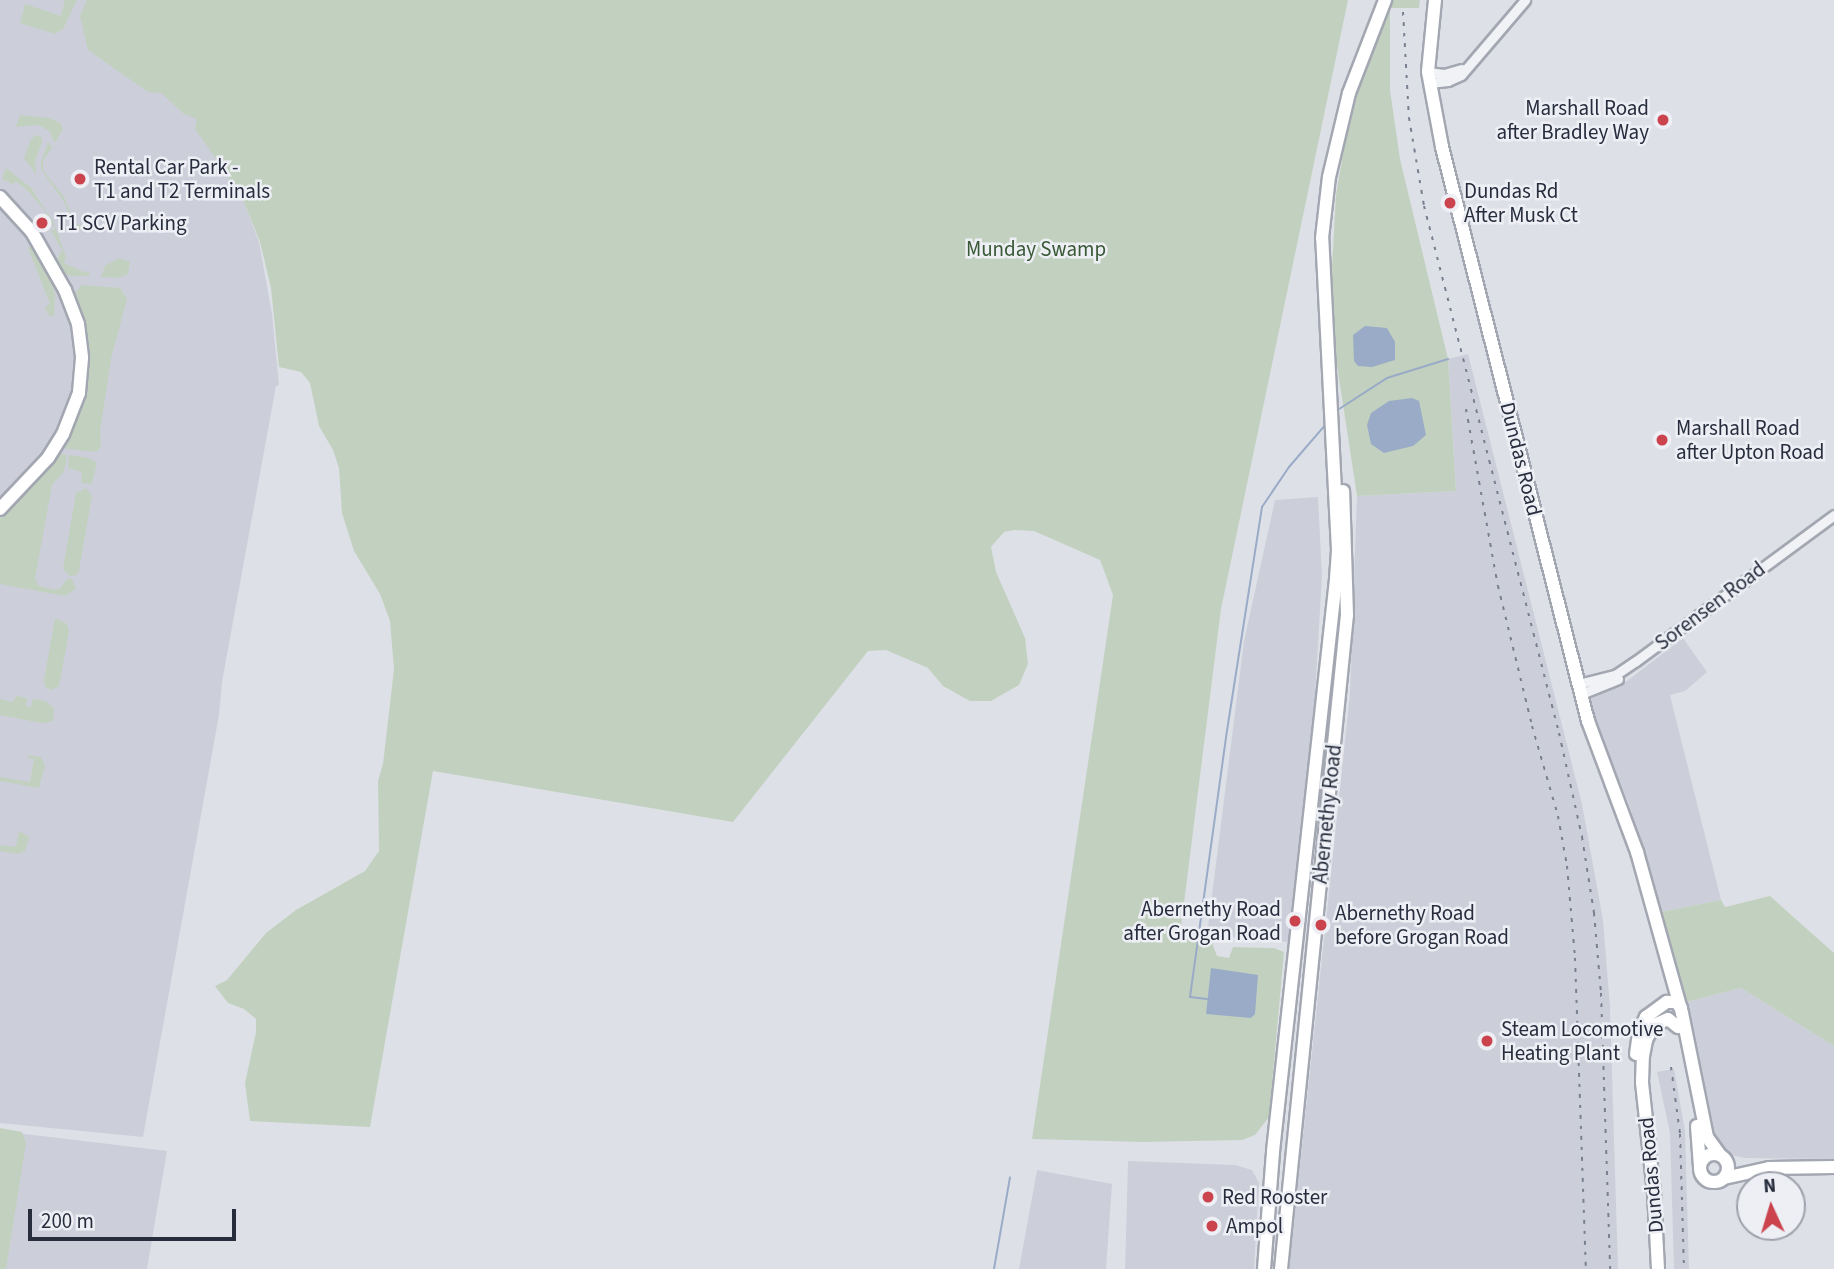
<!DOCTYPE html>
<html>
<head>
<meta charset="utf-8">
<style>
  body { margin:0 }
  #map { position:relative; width:1834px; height:1269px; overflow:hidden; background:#dee0e7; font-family:"Source Sans 3",sans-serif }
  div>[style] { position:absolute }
  .built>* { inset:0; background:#cccfd9 }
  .green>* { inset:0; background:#c2d1bf }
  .water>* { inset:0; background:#99abc7 }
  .stream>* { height:2px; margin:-1px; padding:0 1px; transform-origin:1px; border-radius:1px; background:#99abc7 }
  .roads { filter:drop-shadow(2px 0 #a3a7b1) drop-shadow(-2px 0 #a3a7b1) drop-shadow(0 2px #a3a7b1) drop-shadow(0 -2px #a3a7b1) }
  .minor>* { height:9px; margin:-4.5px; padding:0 4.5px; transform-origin:4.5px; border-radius:4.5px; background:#f0f2f5 }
  .major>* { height:12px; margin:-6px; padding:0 6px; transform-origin:6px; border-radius:6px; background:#fff }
  .major>.ring { margin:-6px; padding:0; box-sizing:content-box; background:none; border:12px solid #fff; border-radius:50% }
  .rail>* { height:2px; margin-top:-1px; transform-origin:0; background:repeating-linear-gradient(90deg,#777f90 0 3.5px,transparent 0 10.5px) }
  .dots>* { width:19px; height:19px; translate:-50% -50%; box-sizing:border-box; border:4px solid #edeff5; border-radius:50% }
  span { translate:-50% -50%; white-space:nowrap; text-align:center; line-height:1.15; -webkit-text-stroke:5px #edeff5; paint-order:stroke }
  .poi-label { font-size:21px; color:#272d3d }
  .right { translate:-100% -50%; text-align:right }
  .left { translate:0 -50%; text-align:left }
  .park-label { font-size:21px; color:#395935 }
  .street-label { font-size:21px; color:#272d3d }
  .north { position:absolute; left:1736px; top:1171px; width:70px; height:70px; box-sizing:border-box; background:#edeff5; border:2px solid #9ea1ab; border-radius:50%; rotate:356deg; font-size:19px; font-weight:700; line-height:28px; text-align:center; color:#272d3d }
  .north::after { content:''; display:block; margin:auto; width:24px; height:32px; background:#cb434d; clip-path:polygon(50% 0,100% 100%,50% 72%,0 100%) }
  .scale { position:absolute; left:28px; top:1209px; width:208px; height:32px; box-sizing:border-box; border:4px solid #272d3d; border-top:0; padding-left:9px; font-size:21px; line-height:24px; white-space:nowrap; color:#272d3d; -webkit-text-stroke:5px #edeff5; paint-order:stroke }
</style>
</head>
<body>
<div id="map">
  <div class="built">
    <div style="clip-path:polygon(0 0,601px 0,240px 192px,259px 242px,272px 314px,279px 385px,276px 386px,222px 682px,219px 715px,143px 1137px,0 1123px)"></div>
    <div style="clip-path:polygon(1468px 354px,1582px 804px,1603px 920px,1610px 1007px,1618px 1269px,1289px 1269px,1350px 694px,1357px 496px,1456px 491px,1448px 359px)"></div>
    <div style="clip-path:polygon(1318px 497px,1322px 576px,1314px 712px,1288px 942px,1207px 935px,1244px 641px,1275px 500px)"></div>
    <div style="clip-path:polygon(1683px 638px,1707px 672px,1685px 691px,1670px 695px,1721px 900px,1661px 912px,1629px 804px,1589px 707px,1591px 699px,1627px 681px)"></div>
    <div style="clip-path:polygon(1741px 988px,1834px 1046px,1834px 1159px,1745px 1158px,1727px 1154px,1715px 1138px,1683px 1003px)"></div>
    <div style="clip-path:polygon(1674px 1069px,1685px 1131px,1689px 1269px,1674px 1269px,1670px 1133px,1657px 1072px)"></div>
    <div style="clip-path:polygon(0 1131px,167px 1151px,147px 1269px,0 1269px)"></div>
    <div style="clip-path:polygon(1128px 1161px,1235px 1165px,1252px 1170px,1259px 1183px,1254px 1269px,1125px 1269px)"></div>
    <div style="clip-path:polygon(1037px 1170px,1112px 1184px,1106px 1269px,1019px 1269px)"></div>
  </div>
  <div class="green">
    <div style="clip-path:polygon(65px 0,77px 0,63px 29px,55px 34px,20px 23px,25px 4px,61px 16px)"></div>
    <div style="clip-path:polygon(87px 0,1348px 0,1221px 609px,1180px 935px,1212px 943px,1217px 956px,1229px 958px,1233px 947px,1274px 948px,1284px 952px,1269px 1117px,1255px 1135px,1242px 1140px,1143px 1142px,1032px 1139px,1113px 595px,1100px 560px,1034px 531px,1014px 530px,1004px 532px,991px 547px,996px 572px,1025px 638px,1028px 664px,1019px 685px,991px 701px,970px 701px,943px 686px,928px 668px,886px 650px,868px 651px,733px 822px,433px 771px,370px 1127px,250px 1121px,245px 1083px,256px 1032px,256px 1019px,244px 1009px,228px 1003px,215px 986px,227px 980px,266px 933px,296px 910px,365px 871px,379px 851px,378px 781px,383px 764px,394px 669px,390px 621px,380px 594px,354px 551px,342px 513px,339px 468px,333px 450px,319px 426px,310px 383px,301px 372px,279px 367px,271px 288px,260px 242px,240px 193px,195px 129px,197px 119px,184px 114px,161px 93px,148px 92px,88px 50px,80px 16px)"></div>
    <div style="clip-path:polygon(1393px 0,1420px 0,1419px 8px,1390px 8px,1390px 90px,1400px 159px,1448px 359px,1456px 491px,1357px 496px,1335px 352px,1331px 286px,1336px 195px,1347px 131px,1359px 89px,1390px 8px)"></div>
    <div style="clip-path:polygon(20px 115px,49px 118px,60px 123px,63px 129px,55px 143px,49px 131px,39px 125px,16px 127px)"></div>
    <div style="clip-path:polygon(36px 135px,41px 137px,42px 142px,35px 162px,36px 174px,24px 158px,31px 139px)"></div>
    <div style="clip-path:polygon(48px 142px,52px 147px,43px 161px,43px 170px,64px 197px,75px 224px,85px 226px,87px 230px,113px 222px,113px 217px,118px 222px,87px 232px,75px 228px,64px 202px,41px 169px,41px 162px)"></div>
    <div style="clip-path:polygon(6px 168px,31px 188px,53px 221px,66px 257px,64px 263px,86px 273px,88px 271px,90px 276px,70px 276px,59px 270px,55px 263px,62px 250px,51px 231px,55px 229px,49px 219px,42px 217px,47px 213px,29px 192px,16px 181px,13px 184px,2px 179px)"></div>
    <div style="clip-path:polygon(21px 223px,42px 259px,55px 294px,54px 317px,48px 315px,45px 307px,50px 304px,28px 248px,33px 244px)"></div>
    <div style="clip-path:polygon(119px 258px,130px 262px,128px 274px,118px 278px,101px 277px,105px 266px)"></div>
    <div style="clip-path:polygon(82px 285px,120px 288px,127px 299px,111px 359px,100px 431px,101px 447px,96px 452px,60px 448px,78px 408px,74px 294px)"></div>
    <div style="clip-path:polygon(56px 453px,67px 455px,66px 464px,63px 473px,52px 485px,35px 579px,39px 586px,55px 590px,61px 588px,67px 579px,72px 579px,76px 589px,65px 596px,0 584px,0 514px)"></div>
    <div style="clip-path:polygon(69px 455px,89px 458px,97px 463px,92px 484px,81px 483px,82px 472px,68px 468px)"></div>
    <div style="clip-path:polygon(86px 488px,92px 496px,79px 570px,76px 575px,70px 576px,63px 569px,76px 493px)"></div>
    <div style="clip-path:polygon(55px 618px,67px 624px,69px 632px,59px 686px,51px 690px,45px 687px,44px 680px)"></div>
    <div style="clip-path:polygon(16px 696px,27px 698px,26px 706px,31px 707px,33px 699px,46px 701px,54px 709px,53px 721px,42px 723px,0 715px,0 699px,13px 702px)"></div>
    <div style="clip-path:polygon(29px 755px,41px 757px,45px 765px,39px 788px,0 781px,0 777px,30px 782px,34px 759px,28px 758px)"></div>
    <div style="clip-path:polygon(19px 831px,29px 837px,25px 851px,19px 854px,0 851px,0 845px,16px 847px)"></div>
    <div style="clip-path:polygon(1770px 896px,1834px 953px,1834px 1046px,1741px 988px,1683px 1003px,1661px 912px,1721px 900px,1725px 907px)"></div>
    <div style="clip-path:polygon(0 1128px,22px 1132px,26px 1143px,6px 1269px,0 1269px)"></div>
  </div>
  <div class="water">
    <div style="clip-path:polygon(1365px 326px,1387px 328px,1395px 342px,1395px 360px,1372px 367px,1358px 366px,1354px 361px,1353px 335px)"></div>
    <div style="clip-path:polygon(1412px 398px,1419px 401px,1426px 435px,1413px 446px,1384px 453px,1371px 444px,1367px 425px,1371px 413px,1389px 401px)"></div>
    <div style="clip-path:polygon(1211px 968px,1258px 975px,1255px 1014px,1251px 1018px,1206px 1014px)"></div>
  </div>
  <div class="stream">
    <div style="left:1336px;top:411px;width:61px;rotate:-32.9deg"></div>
    <div style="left:1387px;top:378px;width:64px;rotate:-17.3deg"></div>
    <div style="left:1207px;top:999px;width:17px;rotate:-173deg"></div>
    <div style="left:1190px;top:997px;width:262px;rotate:-82.1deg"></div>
    <div style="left:1226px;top:737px;width:233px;rotate:-81.1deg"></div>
    <div style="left:1262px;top:507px;width:48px;rotate:-56deg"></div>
    <div style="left:1289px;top:467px;width:57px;rotate:-49.3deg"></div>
    <div style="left:994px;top:1269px;width:93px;rotate:-80.1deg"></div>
  </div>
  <div class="roads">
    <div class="minor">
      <div style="left:1428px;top:72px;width:16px;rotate:7deg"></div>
      <div style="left:1444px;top:74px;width:18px;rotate:-16deg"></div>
      <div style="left:1429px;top:83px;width:19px;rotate:-6deg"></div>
      <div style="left:1448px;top:81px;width:14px;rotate:-25deg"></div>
      <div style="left:1461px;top:75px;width:99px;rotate:-49.5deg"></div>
      <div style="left:1578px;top:684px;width:38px;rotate:-14deg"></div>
      <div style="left:1615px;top:675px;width:25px;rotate:-34deg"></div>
      <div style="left:1636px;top:661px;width:246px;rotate:-36.4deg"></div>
      <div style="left:1581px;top:694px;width:40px;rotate:-22deg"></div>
    </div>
    <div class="major">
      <div style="left:1435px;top:0;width:72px;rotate:95.6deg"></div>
      <div style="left:1428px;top:72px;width:76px;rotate:79.4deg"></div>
      <div style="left:1442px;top:147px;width:592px;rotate:75.73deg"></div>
      <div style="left:1588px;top:721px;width:140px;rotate:69.5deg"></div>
      <div style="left:1637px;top:852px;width:167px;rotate:74.4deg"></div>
      <div style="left:1682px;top:1013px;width:126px;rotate:78.6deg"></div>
      <div style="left:1707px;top:1137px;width:22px;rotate:54deg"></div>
      <div style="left:0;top:197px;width:47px;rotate:47.6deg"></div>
      <div style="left:32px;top:232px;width:67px;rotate:60.4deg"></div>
      <div style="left:65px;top:290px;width:36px;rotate:69deg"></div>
      <div style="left:78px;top:324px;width:34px;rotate:83deg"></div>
      <div style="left:82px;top:358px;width:35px;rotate:95deg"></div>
      <div style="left:79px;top:393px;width:44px;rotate:111.3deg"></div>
      <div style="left:63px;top:434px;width:28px;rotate:122deg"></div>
      <div style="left:48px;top:458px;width:70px;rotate:133.3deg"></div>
      <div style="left:1636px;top:1054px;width:22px;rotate:-82deg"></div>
      <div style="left:1639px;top:1032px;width:17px;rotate:-65deg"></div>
      <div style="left:1646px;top:1017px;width:26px;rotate:-36deg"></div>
      <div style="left:1667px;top:1002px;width:9px"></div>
      <div style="left:1676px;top:1002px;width:8px;rotate:50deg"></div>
      <div style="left:1697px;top:1126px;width:41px;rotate:85.8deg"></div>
      <div class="ring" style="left:1700px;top:1154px;width:16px;height:16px"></div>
      <div style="left:1724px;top:1178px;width:46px;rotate:-12.5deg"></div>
      <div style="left:1769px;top:1168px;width:65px;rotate:-0.9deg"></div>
      <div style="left:1264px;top:1269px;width:118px;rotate:-85.6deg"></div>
      <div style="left:1273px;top:1151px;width:575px;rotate:-83.71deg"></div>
      <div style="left:1336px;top:579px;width:29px;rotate:-86deg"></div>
      <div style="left:1338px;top:550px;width:312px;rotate:-92.9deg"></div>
      <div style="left:1322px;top:238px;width:61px;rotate:-83.5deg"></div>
      <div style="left:1329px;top:177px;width:86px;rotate:-76.6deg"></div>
      <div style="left:1349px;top:93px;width:100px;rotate:-68.8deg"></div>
      <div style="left:1281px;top:1269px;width:657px;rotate:-84.24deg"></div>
      <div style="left:1347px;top:615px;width:124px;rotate:-91.8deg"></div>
      <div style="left:1658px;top:1269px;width:76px;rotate:-93deg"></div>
      <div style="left:1654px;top:1193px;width:112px;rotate:-96.2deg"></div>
      <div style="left:1642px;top:1082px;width:26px;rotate:-88deg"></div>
      <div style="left:1643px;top:1056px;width:16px;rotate:-79deg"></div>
      <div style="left:1646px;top:1040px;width:17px;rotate:-62deg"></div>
      <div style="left:1654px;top:1025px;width:15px;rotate:-23deg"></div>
      <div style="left:1668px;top:1019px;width:13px;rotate:39deg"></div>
    </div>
  </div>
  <div class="rail">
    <div style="left:1403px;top:12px;width:106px;rotate:86.8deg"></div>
    <div style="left:1409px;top:118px;width:89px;rotate:80.3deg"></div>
    <div style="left:1424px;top:206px;width:544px;rotate:75.63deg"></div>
    <div style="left:1559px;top:733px;width:107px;rotate:77.5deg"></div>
    <div style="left:1582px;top:837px;width:77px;rotate:81deg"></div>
    <div style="left:1594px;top:913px;width:80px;rotate:85deg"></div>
    <div style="left:1601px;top:993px;width:276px;rotate:88.1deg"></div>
    <div style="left:1466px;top:409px;width:180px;rotate:79.8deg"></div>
    <div style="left:1498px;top:586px;width:144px;rotate:76.3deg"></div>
    <div style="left:1532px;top:726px;width:94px;rotate:73.9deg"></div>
    <div style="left:1558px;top:816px;width:51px;rotate:79.8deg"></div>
    <div style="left:1567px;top:866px;width:92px;rotate:85deg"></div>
    <div style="left:1575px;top:958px;width:311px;rotate:88deg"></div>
    <div style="left:1671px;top:1067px;width:68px;rotate:82.3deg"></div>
    <div style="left:1680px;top:1134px;width:135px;rotate:88.3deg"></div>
  </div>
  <div class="dots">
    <div style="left:1663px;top:120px;background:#cb434d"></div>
    <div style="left:80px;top:179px;background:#cb434d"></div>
    <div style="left:1450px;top:203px;background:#cb434d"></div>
    <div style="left:42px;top:223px;background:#cb434d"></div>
    <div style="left:1662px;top:440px;background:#cb434d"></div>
    <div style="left:1295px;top:921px;background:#cb434d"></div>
    <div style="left:1321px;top:925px;background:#cb434d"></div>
    <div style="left:1487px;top:1041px;background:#cb434d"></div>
    <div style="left:1208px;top:1197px;background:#cb434d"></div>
    <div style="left:1212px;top:1226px;background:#cb434d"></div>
  </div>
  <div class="poi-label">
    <span class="right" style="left:1649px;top:120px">Marshall Road<br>after Bradley Way</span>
    <span class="left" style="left:94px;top:179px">Rental Car Park -<br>T1 and T2 Terminals</span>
    <span class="left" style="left:1464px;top:203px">Dundas Rd<br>After Musk Ct</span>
    <span class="left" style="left:56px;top:223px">T1 SCV Parking</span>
    <span class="left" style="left:1676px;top:440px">Marshall Road<br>after Upton Road</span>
    <span class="right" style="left:1281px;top:921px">Abernethy Road<br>after Grogan Road</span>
    <span class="left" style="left:1335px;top:925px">Abernethy Road<br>before Grogan Road</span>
    <span class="left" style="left:1501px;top:1041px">Steam Locomotive<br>Heating Plant</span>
    <span class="left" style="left:1222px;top:1197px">Red Rooster</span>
    <span class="left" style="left:1226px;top:1226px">Ampol</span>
  </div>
  <div class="park-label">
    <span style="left:1036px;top:249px">Munday Swamp</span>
  </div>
  <div class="street-label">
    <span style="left:1521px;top:459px;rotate:76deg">Dundas Road</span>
    <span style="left:1710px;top:606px;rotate:-37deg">Sorensen Road</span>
    <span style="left:1327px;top:814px;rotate:-84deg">Abernethy Road</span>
    <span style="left:1651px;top:1175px;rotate:-95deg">Dundas Road</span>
  </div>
  <div class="north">N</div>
  <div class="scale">200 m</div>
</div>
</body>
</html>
